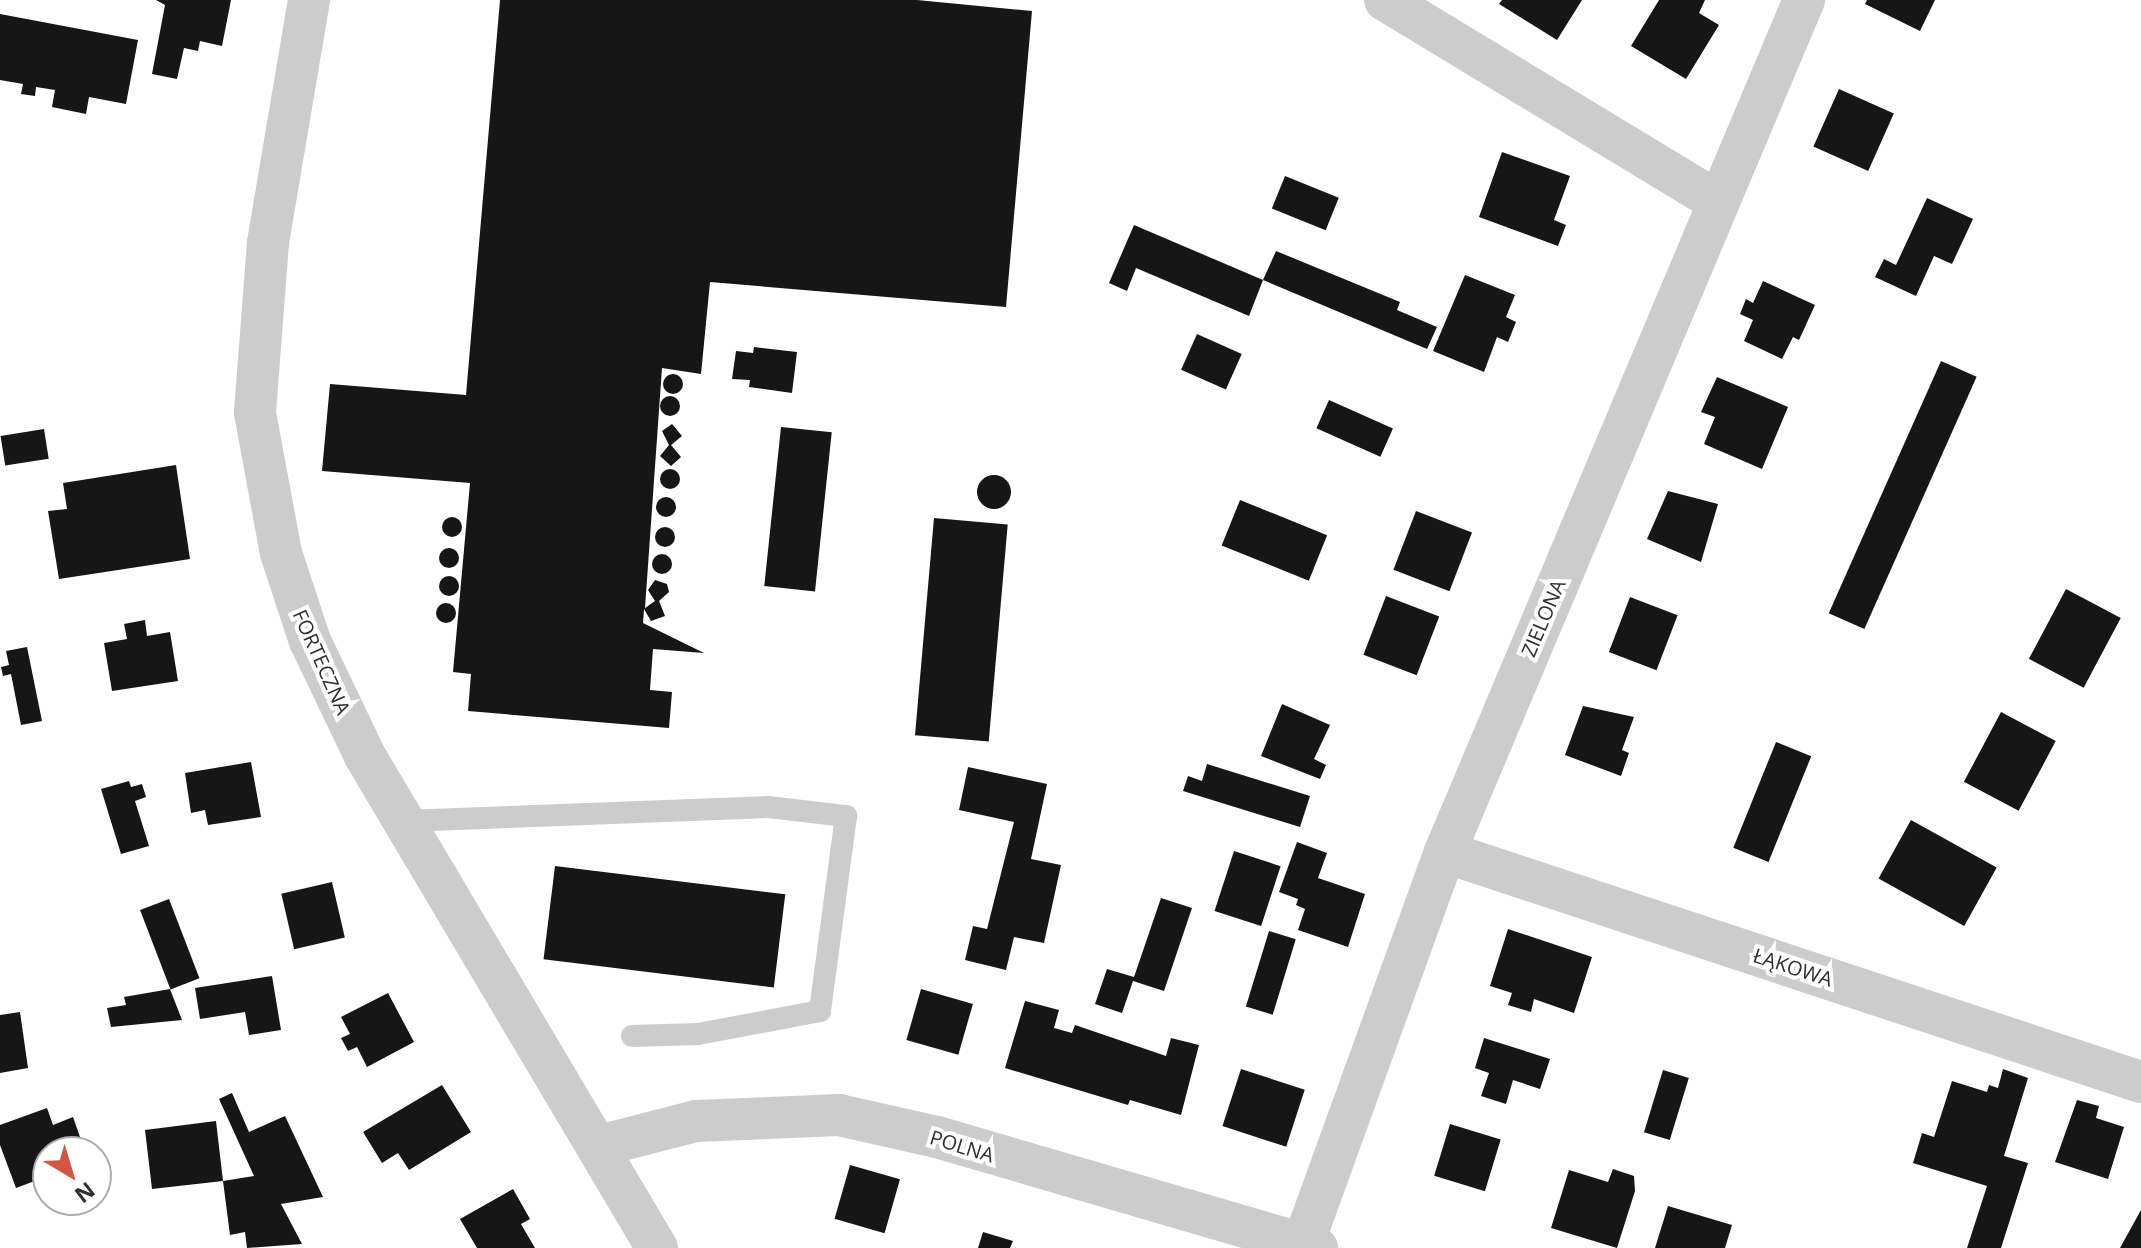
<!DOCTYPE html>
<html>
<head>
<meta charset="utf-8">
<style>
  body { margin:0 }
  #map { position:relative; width:2141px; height:1248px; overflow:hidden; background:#fff; font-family:"Open Sans",sans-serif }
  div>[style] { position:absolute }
  .building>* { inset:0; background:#161616; transform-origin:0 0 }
  .round { border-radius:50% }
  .lane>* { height:22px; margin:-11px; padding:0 11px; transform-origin:11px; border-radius:11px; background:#ccc }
  .street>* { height:42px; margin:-21px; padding:0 21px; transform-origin:21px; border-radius:21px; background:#ccc }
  span { translate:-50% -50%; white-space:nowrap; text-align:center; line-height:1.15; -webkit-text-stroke:8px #fff; paint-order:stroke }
  .street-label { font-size:20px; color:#2f2f2f }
  .north { position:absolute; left:32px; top:1136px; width:80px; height:80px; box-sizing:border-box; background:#fff; border:2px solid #acacac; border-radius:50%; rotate:142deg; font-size:22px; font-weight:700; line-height:32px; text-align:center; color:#2f2f2f }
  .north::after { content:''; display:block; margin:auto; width:28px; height:36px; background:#d35645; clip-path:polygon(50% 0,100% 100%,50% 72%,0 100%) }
</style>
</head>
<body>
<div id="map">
  <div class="building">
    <div style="clip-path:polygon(156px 0,231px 0,222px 46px,200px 41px,198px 51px,184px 48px,177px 79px,152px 74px,165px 5px)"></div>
    <div style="clip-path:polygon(500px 0,917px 0,1032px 11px,1006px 307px,710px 282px,701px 374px,662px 368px,645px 608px,655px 601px,648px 590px,655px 580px,667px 584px,669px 592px,659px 601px,665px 616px,651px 621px,644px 609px,643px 623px,704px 653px,653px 649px,650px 690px,672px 692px,669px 728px,468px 711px,471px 674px,453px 672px,470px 483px,322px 471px,330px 384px,466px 395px)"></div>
    <div style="clip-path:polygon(1502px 0,1582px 0,1557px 40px,1499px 4px)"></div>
    <div style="clip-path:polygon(1659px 0,1705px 0,1699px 13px,1719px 25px,1686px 79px,1631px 46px)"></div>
    <div style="clip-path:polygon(1867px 0,1935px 0,1920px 31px,1865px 4px)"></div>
    <div style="clip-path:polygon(0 14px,138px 40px,126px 104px,89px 97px,86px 114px,52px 107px,55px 90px,36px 87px,35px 96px,21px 94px,23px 84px,0 80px)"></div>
    <div style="left:1839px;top:89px;width:60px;height:63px;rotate:24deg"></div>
    <div style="clip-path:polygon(1502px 152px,1570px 176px,1554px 220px,1566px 225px,1558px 246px,1479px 217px)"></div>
    <div style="left:1285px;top:176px;width:58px;height:35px;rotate:22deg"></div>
    <div style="clip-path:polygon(1927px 198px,1973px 219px,1952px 264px,1934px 256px,1916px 296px,1875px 277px,1884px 259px,1896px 265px)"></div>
    <div style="clip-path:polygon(1134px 225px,1263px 280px,1249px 316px,1136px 268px,1127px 291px,1109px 283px)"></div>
    <div style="clip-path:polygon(1276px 251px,1400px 302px,1397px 310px,1437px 327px,1427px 349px,1263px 280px)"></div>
    <div style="clip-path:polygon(1465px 275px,1515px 295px,1506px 317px,1516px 322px,1508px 342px,1497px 337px,1484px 372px,1433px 351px)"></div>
    <div style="clip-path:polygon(1763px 281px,1815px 305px,1799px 340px,1793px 337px,1782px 359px,1744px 341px,1753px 320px,1740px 314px,1746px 299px,1753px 303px)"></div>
    <div style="left:1197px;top:334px;width:49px;height:39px;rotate:24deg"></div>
    <div style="clip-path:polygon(754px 347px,797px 352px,792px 393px,749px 387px,750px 380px,732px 379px,736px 351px,753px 353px)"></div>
    <div style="left:1941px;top:361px;width:39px;height:276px;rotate:24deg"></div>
    <div class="round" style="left:663px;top:374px;width:20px;height:20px"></div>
    <div style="clip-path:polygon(1717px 377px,1788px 407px,1762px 469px,1704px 444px,1715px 417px,1701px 412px)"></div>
    <div class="round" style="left:660px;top:396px;width:20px;height:20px"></div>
    <div style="left:1329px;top:400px;width:70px;height:31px;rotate:24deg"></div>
    <div style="clip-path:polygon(672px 424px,682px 436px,671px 445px,681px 457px,671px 466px,660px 456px,669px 445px,662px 431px)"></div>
    <div style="left:781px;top:427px;width:51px;height:160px;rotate:6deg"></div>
    <div style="left:44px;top:429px;width:30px;height:44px;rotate:81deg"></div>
    <div style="clip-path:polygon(176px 465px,190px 559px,59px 579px,48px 511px,67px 509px,63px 483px)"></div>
    <div class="round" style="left:660px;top:469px;width:20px;height:20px"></div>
    <div class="round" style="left:977px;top:475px;width:34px;height:34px"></div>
    <div style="clip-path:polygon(1668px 491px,1718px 504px,1701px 562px,1647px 539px)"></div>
    <div class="round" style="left:656px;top:497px;width:20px;height:20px"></div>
    <div style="left:1240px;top:500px;width:94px;height:49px;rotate:22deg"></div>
    <div style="left:1416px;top:511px;width:60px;height:63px;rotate:21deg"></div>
    <div class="round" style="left:442px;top:517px;width:20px;height:20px"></div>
    <div style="left:934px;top:518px;width:74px;height:218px;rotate:5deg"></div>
    <div class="round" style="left:655px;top:527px;width:20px;height:20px"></div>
    <div class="round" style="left:439px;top:548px;width:20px;height:20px"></div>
    <div class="round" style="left:652px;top:554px;width:20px;height:20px"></div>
    <div class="round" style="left:439px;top:576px;width:20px;height:20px"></div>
    <div style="left:2066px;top:589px;width:62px;height:79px;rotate:28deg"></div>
    <div style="left:1386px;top:596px;width:57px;height:63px;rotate:21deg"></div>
    <div style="left:1630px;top:597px;width:51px;height:59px;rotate:21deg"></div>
    <div class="round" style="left:436px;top:603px;width:20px;height:20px"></div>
    <div style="clip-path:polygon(145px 620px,147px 636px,170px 632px,178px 681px,112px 691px,104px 643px,127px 639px,124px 624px)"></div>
    <div style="clip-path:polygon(27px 647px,42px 721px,21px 725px,11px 674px,3px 676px,1px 667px,9px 665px,6px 651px)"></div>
    <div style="clip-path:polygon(1282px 704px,1330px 725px,1314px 759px,1326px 765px,1320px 779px,1261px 756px)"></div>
    <div style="clip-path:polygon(1583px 706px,1634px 717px,1622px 750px,1629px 753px,1621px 776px,1565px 755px)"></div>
    <div style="left:2001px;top:712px;width:62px;height:79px;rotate:28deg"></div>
    <div style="left:1776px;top:742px;width:38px;height:114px;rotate:22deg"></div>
    <div style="clip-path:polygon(251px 762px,261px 817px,208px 825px,205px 810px,191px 813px,185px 773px)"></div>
    <div style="clip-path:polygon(1207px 764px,1310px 796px,1300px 827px,1183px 791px,1188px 776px,1202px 781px)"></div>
    <div style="clip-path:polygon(968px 767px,1047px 784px,1031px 859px,1061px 865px,1044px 943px,1014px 937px,1006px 970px,965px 960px,973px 926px,987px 929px,1014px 822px,959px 810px)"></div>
    <div style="clip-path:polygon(129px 781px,131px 787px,142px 784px,146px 797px,135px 801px,149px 846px,121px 854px,101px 789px)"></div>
    <div style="left:1911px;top:820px;width:98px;height:67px;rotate:29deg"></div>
    <div style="clip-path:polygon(1297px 842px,1327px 853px,1318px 878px,1365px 894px,1348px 947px,1298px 930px,1305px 909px,1296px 905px,1298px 899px,1279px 892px)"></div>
    <div style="left:1234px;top:851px;width:49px;height:63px;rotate:18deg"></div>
    <div style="left:555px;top:866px;width:232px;height:94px;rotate:7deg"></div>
    <div style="left:332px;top:882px;width:57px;height:52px;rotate:77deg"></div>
    <div style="clip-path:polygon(1161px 898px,1192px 908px,1164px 991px,1133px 981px,1122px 1013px,1095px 1004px,1107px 969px,1134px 977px)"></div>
    <div style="left:169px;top:899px;width:85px;height:31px;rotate:69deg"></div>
    <div style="clip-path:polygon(1508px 929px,1592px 957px,1574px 1013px,1534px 999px,1531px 1012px,1508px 1005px,1512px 993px,1490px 986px)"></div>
    <div style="left:1269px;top:931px;width:28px;height:79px;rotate:17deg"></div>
    <div style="clip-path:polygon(272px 976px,281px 1030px,249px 1035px,245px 1012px,200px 1019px,195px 988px)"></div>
    <div style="clip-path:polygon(170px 989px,182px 1020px,111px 1027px,107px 1008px,126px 1005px,124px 997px)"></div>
    <div style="left:921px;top:989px;width:54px;height:53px;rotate:16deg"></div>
    <div style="clip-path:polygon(388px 993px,414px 1042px,367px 1067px,357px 1047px,348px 1051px,341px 1038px,350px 1034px,341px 1017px)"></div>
    <div style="clip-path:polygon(1025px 1001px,1059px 1010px,1054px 1028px,1072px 1033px,1075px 1025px,1166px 1056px,1171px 1038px,1199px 1045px,1181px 1115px,1130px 1100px,1128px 1105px,1005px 1068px)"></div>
    <div style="clip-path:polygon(20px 1012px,28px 1068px,0 1073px,0 1015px)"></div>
    <div style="clip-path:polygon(1484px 1038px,1550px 1059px,1540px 1089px,1513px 1080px,1506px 1104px,1481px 1096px,1489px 1073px,1475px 1068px)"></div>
    <div style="left:1241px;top:1069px;width:67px;height:60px;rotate:18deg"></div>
    <div style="clip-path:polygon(2003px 1069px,2028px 1078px,2004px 1156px,2028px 1163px,2001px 1248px,1967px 1248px,1987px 1186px,1913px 1163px,1922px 1133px,1934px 1137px,1952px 1081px,1987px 1092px,1989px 1085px,1998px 1088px)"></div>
    <div style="left:1663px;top:1070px;width:27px;height:65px;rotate:17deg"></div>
    <div style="clip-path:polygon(442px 1085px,471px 1132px,409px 1170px,398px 1153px,382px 1163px,363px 1132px)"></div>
    <div style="clip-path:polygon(232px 1093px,249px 1132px,285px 1116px,323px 1197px,281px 1204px,302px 1244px,247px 1248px,245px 1232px,230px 1235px,223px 1181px,152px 1189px,145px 1130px,216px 1121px,223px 1181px,254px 1176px,219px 1099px)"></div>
    <div style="clip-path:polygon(2077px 1100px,2099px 1106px,2096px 1118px,2124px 1127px,2108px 1179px,2055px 1162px)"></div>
    <div style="clip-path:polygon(47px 1108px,53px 1125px,73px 1117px,80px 1137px,61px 1145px,63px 1152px,48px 1152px,48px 1176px,16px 1188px,0 1145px,0 1125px)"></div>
    <div style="left:1450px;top:1124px;width:53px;height:54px;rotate:17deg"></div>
    <div style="left:850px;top:1165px;width:52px;height:56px;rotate:16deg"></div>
    <div style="clip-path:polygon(1613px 1169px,1634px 1176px,1635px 1191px,1617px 1248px,1551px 1228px,1569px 1170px,1608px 1182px)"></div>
    <div style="clip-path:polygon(513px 1189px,530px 1219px,521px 1224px,535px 1248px,477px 1248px,460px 1219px)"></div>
    <div style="clip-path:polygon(1668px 1206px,1732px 1225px,1725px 1248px,1655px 1248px)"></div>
    <div style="clip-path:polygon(2141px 1210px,2141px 1248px,2120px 1248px)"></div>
    <div style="clip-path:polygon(983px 1232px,1013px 1241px,1010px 1248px,978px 1248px)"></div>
  </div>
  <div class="lane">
    <div style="left:404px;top:821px;width:364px;rotate:-2.2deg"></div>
    <div style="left:768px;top:807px;width:79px;rotate:6.6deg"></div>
    <div style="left:846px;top:816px;width:197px;rotate:97.6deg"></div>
    <div style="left:820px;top:1011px;width:124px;rotate:169.3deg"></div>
    <div style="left:698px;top:1034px;width:66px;rotate:178.3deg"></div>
  </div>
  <div class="street">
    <div style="left:309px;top:0;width:246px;rotate:99.6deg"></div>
    <div style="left:268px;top:243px;width:170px;rotate:94.4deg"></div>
    <div style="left:255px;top:413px;width:142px;rotate:79.5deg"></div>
    <div style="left:281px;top:553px;width:93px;rotate:71.8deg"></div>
    <div style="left:310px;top:641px;width:127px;rotate:64.4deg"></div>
    <div style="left:365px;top:756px;width:572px;rotate:59.31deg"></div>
    <div style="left:1385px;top:0;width:388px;rotate:31.2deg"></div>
    <div style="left:1445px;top:852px;width:733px;rotate:18.29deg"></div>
    <div style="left:599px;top:1146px;width:100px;rotate:-14.5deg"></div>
    <div style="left:696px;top:1121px;width:143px;rotate:-2.4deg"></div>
    <div style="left:839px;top:1115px;width:100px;rotate:12.7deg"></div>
    <div style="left:937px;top:1137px;width:396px;rotate:16.3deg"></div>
    <div style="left:1303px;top:1244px;width:417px;rotate:-70.1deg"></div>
    <div style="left:1445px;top:852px;width:925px;rotate:-67.15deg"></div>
  </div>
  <div class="street-label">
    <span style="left:1543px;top:618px;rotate:-67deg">ZIELONA</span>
    <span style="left:322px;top:662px;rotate:66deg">FORTECZNA</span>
    <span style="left:1793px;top:967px;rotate:18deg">ŁĄKOWA</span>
    <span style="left:962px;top:1146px;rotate:17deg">POLNA</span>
  </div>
  <div class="north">N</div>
</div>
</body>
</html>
